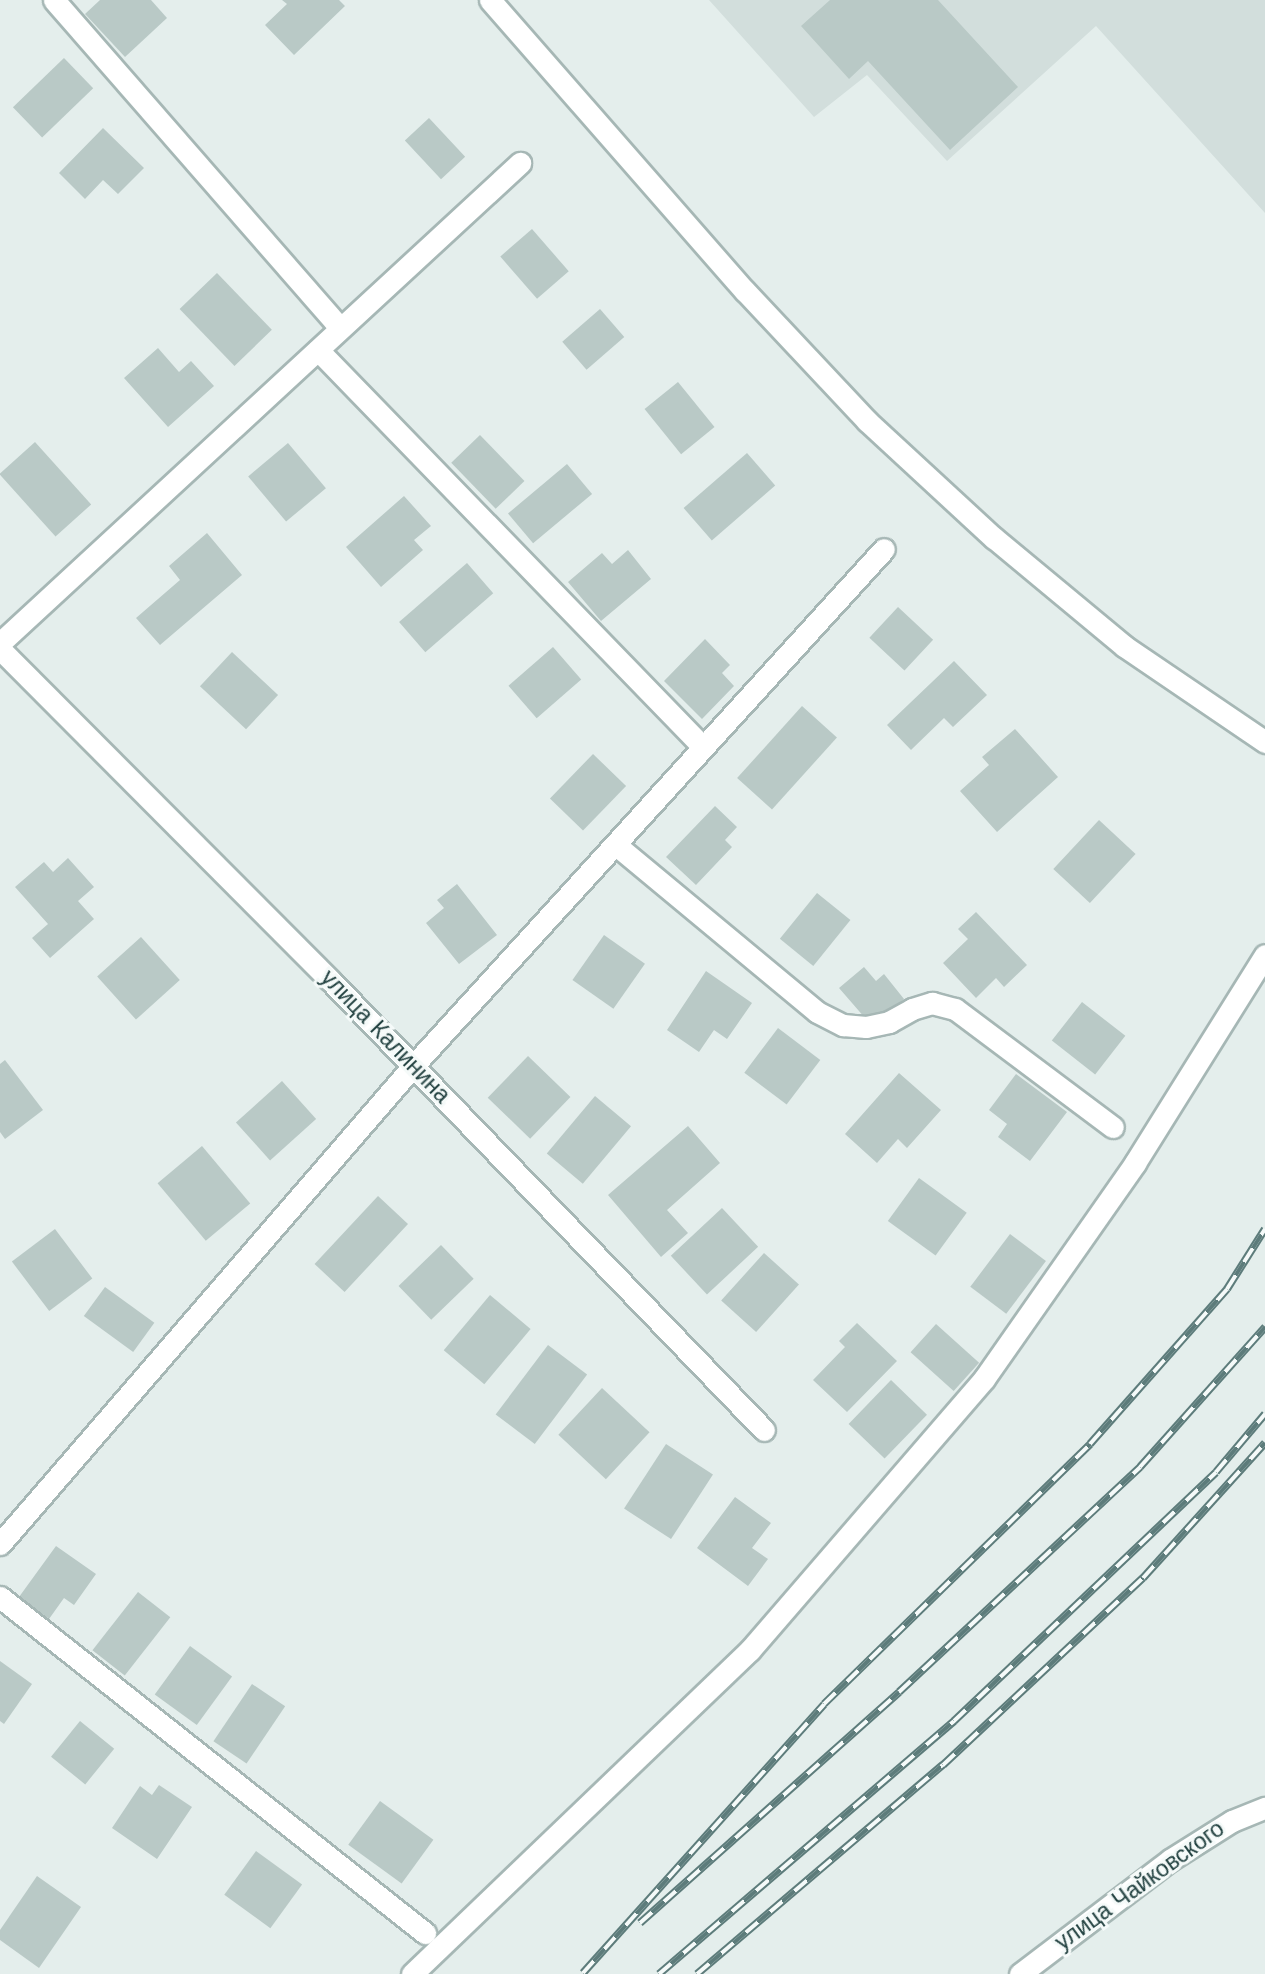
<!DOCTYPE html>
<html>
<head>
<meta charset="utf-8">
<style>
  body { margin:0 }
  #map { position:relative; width:1265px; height:1974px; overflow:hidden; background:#e4eeec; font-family:"Work Sans",sans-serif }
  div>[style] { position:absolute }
  .built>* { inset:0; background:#d2dedc }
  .building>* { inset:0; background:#b9c9c6; transform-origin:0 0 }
  .roads { filter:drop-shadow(2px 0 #a6b7b5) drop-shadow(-2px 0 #a6b7b5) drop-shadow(0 2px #a6b7b5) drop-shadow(0 -2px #a6b7b5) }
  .street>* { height:21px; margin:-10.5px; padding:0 10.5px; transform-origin:10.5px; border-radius:10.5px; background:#fff }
  .secondary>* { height:21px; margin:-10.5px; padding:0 10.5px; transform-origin:10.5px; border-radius:10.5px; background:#fff }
  .rail>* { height:8px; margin-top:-4px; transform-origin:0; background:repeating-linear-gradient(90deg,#f5faf9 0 16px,#5d7c7b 0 32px); box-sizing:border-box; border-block:2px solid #5d7c7b }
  span { translate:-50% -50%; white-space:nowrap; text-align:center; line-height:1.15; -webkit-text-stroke:6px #f5faf9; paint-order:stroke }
  .street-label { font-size:23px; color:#224140 }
</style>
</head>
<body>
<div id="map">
  <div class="built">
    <div style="clip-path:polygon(709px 0,1265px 0,1265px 213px,1096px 26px,947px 161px,867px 75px,814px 117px)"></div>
  </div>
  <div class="building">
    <div style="clip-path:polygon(100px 0,151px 0,167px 18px,125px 57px,85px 14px)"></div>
    <div style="clip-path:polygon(282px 0,339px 0,345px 6px,294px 55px,265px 25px,287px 4px)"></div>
    <div style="clip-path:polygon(830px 0,938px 0,1018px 87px,950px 150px,868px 61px,849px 79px,801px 26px)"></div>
    <div style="left:64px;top:58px;width:42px;height:71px;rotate:46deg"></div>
    <div style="left:429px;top:118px;width:53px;height:33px;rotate:47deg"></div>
    <div style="clip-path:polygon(103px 128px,144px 168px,118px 194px,103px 180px,85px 199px,59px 173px)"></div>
    <div style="left:532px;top:229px;width:56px;height:42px;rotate:49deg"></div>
    <div style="left:217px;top:273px;width:79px;height:52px;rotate:46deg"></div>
    <div style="left:600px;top:309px;width:37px;height:50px;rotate:49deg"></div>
    <div style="clip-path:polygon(158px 348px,179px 372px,191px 361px,214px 386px,168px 427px,124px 378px)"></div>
    <div style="left:678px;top:382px;width:58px;height:43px;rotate:51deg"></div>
    <div style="left:480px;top:435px;width:64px;height:40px;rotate:46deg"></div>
    <div style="left:35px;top:442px;width:84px;height:48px;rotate:48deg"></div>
    <div style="left:288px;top:443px;width:59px;height:52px;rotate:50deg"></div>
    <div style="left:747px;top:453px;width:43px;height:84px;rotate:49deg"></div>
    <div style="left:567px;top:464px;width:39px;height:77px;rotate:50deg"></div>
    <div style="clip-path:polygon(404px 496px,431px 526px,414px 540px,423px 550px,381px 587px,346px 547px)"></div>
    <div style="clip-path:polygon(207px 533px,242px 575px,160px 645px,136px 618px,180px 580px,169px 566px)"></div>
    <div style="clip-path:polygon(628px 550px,651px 579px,601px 621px,568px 582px,602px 553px,612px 564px)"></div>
    <div style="left:467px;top:563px;width:40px;height:90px;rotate:49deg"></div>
    <div style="left:898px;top:607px;width:48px;height:42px;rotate:43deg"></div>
    <div style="clip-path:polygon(705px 639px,730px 665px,722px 673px,734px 686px,702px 719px,664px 681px)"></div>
    <div style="left:553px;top:647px;width:43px;height:59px;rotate:49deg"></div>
    <div style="left:232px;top:652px;width:63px;height:47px;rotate:43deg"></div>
    <div style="clip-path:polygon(954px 661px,987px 695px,953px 727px,944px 718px,911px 750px,887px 725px)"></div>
    <div style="left:802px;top:706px;width:47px;height:97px;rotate:42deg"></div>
    <div style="clip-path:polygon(1015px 729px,1058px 777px,997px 832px,960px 791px,989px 765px,982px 757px)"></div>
    <div style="left:593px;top:754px;width:46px;height:62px;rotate:44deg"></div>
    <div style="clip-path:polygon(715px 806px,737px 827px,725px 840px,732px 847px,696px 885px,666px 857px)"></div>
    <div style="left:1099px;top:820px;width:50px;height:67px;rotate:43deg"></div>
    <div style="clip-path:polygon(68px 858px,94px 887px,78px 901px,94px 919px,50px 958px,32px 938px,48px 924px,15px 887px,44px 862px,53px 872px)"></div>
    <div style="clip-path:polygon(457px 884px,497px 935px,459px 964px,426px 923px,444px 908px,437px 900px)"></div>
    <div style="left:817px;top:893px;width:43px;height:59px;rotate:39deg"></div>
    <div style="clip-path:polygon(976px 912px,1027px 965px,1004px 987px,996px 978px,976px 998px,943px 963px,968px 939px,958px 929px)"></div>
    <div style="left:604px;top:935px;width:50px;height:55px;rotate:35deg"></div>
    <div style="left:141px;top:937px;width:58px;height:59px;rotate:48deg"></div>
    <div style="clip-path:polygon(864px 967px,876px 981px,884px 974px,904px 999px,872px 1026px,839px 988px)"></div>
    <div style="clip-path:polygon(706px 971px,752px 1003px,727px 1039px,714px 1030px,699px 1052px,667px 1030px)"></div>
    <div style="left:1082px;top:1002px;width:55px;height:49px;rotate:38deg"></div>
    <div style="left:778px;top:1028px;width:53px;height:56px;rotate:37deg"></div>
    <div style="left:528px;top:1056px;width:59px;height:58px;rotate:44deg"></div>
    <div style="clip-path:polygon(5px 1060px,43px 1110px,5px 1139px,0 1132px,0 1064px)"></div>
    <div style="clip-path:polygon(899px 1073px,941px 1110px,907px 1148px,898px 1139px,877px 1163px,845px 1134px)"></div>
    <div style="clip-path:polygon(1016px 1074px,1067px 1112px,1030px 1161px,998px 1137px,1007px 1124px,989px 1110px)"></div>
    <div style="left:282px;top:1081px;width:51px;height:62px;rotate:48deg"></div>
    <div style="left:595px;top:1096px;width:47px;height:75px;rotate:40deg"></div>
    <div style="clip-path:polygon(688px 1126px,720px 1163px,667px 1210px,688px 1233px,661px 1257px,608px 1195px)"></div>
    <div style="left:202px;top:1146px;width:75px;height:58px;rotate:50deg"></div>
    <div style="left:919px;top:1178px;width:59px;height:53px;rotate:36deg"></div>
    <div style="left:378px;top:1196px;width:41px;height:93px;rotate:43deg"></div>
    <div style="left:722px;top:1208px;width:53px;height:70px;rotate:47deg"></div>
    <div style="left:55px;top:1229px;width:62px;height:54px;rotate:53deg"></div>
    <div style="left:1010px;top:1234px;width:45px;height:66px;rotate:37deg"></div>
    <div style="left:441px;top:1245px;width:47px;height:59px;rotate:46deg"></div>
    <div style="left:764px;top:1253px;width:47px;height:64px;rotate:42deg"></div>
    <div style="left:105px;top:1287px;width:61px;height:36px;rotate:36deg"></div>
    <div style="left:490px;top:1295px;width:53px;height:72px;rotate:40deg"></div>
    <div style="clip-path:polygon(857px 1323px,897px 1361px,847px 1412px,813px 1380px,845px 1347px,839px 1341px)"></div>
    <div style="left:936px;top:1324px;width:58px;height:38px;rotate:42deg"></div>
    <div style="left:548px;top:1345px;width:49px;height:87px;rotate:37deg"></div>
    <div style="left:891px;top:1380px;width:50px;height:61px;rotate:44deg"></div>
    <div style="left:602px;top:1388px;width:65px;height:64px;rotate:43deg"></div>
    <div style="left:666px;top:1444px;width:56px;height:77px;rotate:33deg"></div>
    <div style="clip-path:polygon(735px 1497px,771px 1523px,752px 1548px,768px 1559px,748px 1586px,697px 1548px)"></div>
    <div style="clip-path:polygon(56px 1546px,96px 1574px,74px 1605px,64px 1598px,49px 1619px,19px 1597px)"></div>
    <div style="left:138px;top:1592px;width:41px;height:74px;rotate:38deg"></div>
    <div style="left:190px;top:1646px;width:52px;height:60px;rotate:36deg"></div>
    <div style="clip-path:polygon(0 1661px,32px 1684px,4px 1724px,0 1721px)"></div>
    <div style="left:252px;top:1684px;width:40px;height:69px;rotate:34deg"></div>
    <div style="left:80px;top:1721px;width:44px;height:46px;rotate:39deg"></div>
    <div style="clip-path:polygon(159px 1785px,192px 1807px,157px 1859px,112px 1828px,140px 1786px,152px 1795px)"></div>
    <div style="left:380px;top:1801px;width:66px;height:54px;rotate:36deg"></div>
    <div style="left:256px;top:1851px;width:57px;height:54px;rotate:36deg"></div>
    <div style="clip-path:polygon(37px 1876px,81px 1907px,39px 1968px,0 1940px,0 1930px)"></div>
  </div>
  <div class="roads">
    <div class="street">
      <div style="left:54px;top:0;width:435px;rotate:48.9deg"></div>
      <div style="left:318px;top:350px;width:553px;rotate:45.88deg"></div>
      <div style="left:0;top:643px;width:708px;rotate:-42.71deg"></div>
      <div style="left:0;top:649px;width:467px;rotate:45.1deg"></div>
      <div style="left:330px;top:980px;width:625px;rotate:46.04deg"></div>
      <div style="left:616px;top:845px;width:261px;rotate:39.7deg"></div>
      <div style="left:817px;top:1012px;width:29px;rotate:27deg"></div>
      <div style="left:843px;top:1025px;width:23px;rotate:5deg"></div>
      <div style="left:866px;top:1027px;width:24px;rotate:-12deg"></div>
      <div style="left:889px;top:1022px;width:26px;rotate:-29deg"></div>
      <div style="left:912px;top:1009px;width:21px;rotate:-17deg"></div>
      <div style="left:932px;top:1003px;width:24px;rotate:15deg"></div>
      <div style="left:955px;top:1009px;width:197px;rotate:36.8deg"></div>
      <div style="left:0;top:1544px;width:632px;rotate:-49.17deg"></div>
      <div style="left:413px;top:1066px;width:699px;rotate:-47.67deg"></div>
      <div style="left:0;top:1597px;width:542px;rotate:38.33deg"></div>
      <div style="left:412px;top:1974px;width:468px;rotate:-43.8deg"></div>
      <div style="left:750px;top:1650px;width:358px;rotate:-49.2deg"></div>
      <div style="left:984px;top:1379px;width:264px;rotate:-55deg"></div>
      <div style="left:1135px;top:1163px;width:245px;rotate:-58deg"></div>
      <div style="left:1020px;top:1974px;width:188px;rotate:-37.2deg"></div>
      <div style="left:1170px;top:1860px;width:73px;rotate:-32.2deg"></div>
      <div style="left:1232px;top:1821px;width:35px;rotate:-22deg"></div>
    </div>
    <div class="secondary">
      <div style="left:490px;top:0;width:387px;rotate:48.8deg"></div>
      <div style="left:745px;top:291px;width:178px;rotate:46.8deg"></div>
      <div style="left:867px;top:421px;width:173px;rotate:42.7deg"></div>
      <div style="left:994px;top:538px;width:169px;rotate:39.7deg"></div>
      <div style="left:1124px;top:646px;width:171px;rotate:34.2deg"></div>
    </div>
  </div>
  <div class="rail">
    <div style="left:640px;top:1923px;width:347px;rotate:-41.7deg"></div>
    <div style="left:899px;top:1692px;width:330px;rotate:-43deg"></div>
    <div style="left:1140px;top:1467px;width:188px;rotate:-48.2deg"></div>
    <div style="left:583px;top:1973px;width:361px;rotate:-48.1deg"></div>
    <div style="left:824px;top:1704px;width:372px;rotate:-44.3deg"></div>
    <div style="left:1090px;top:1444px;width:207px;rotate:-48.5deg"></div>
    <div style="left:1227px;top:1289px;width:71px;rotate:-57.7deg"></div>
    <div style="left:659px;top:1974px;width:389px;rotate:-40.6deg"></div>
    <div style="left:954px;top:1721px;width:361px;rotate:-43.5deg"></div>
    <div style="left:1216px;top:1472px;width:76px;rotate:-49.8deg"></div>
    <div style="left:697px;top:1974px;width:323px;rotate:-40.4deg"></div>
    <div style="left:943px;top:1765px;width:274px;rotate:-43.1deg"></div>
    <div style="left:1143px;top:1578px;width:182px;rotate:-47.9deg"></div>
  </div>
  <div class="street-label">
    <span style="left:385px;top:1037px;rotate:46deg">улица Калинина</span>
    <span style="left:1140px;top:1886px;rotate:-36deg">улица Чайковского</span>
  </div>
</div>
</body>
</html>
